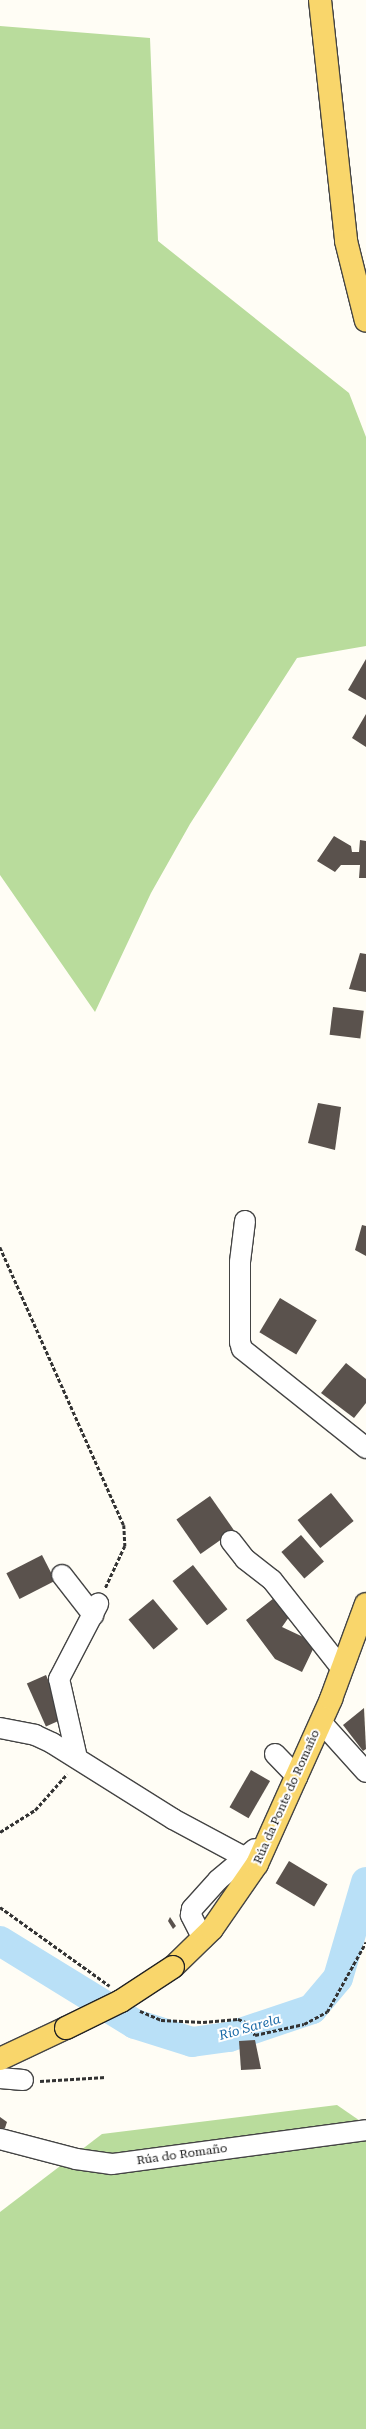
<!DOCTYPE html>
<html>
<head>
<meta charset="utf-8">
<style>
  body { margin:0 }
  #map { position:relative; width:366px; height:2429px; overflow:hidden; background:#fffdf5; font-family:"Roboto Serif",serif }
  div>[style] { position:absolute }
  .forest>* { inset:0; background:#b9dc9c }
  .river>* { height:30px; margin:-15px; padding:0 15px; transform-origin:15px; border-radius:15px; background:#b9e0f7 }
  .building>* { inset:0; background:#5a524d; transform-origin:0 0 }
  .path>* { height:2.5px; margin-top:-1.25px; transform-origin:0; background:repeating-linear-gradient(90deg,#333 0 4px,transparent 0 6px) }
  .roads { filter:drop-shadow(1px 0 #444) drop-shadow(-1px 0 #444) drop-shadow(0 1px #444) drop-shadow(0 -1px #444) }
  .minor>* { height:20px; margin:-10px; padding:0 10px; transform-origin:10px; border-radius:10px; background:#fff }
  .major>* { height:22px; margin:-11px; padding:0 11px; transform-origin:11px; border-radius:11px; background:#f9d66b }
  .bridges { filter:drop-shadow(1px 0 #222) drop-shadow(-1px 0 #222) drop-shadow(0 1px #222) drop-shadow(0 -1px #222) }
  .major-bridge>* { height:22px; margin:-11px; padding:0 11px; transform-origin:11px; border-radius:11px; background:#f9d66b }
  span { translate:-50% -50%; white-space:nowrap; text-align:center; line-height:1.15; -webkit-text-stroke:4px #fff; paint-order:stroke }
  .street-label { font-size:12px; color:#111 }
  .water-label { font-size:13px; color:#1768a6; font-style:italic }
</style>
</head>
<body>
<div id="map">
  <div class="forest">
    <div style="clip-path:polygon(0 26px,150px 38px,158px 241px,349px 393px,366px 437px,366px 646px,297px 658px,190px 824px,151px 893px,95px 1012px,0 875px)"></div>
    <div style="clip-path:polygon(337px 2105px,366px 2125px,366px 2429px,0 2429px,0 2212px,102px 2134px)"></div>
  </div>
  <div class="river">
    <div style="left:0;top:1941px;width:158px;rotate:31.6deg"></div>
    <div style="left:135px;top:2024px;width:60px;rotate:17.5deg"></div>
    <div style="left:192px;top:2042px;width:37px;rotate:-8deg"></div>
    <div style="left:229px;top:2037px;width:88px;rotate:-18.6deg"></div>
    <div style="left:312px;top:2009px;width:40px;rotate:-50deg"></div>
    <div style="left:338px;top:1978px;width:100px;rotate:-73.7deg"></div>
  </div>
  <div class="building">
    <div style="clip-path:polygon(366px 659px,366px 700px,348px 690px)"></div>
    <div style="clip-path:polygon(366px 714px,366px 747px,352px 738px)"></div>
    <div style="clip-path:polygon(334px 836px,351px 846px,352px 852px,359px 852px,360px 840px,366px 841px,366px 878px,359px 878px,360px 865px,341px 865px,335px 872px,317px 861px)"></div>
    <div style="clip-path:polygon(360px 953px,366px 954px,366px 992px,349px 989px)"></div>
    <div style="left:333px;top:1007px;width:31px;height:28px;rotate:7deg"></div>
    <div style="clip-path:polygon(318px 1103px,341px 1107px,335px 1150px,308px 1143px)"></div>
    <div style="clip-path:polygon(362px 1225px,366px 1226px,366px 1256px,355px 1250px)"></div>
    <div style="left:280px;top:1298px;width:43px;height:40px;rotate:31deg"></div>
    <div style="clip-path:polygon(346px 1363px,366px 1379px,366px 1403px,354px 1418px,321px 1393px)"></div>
    <div style="left:331px;top:1493px;width:36px;height:43px;rotate:51deg"></div>
    <div style="left:210px;top:1496px;width:42px;height:41px;rotate:55deg"></div>
    <div style="left:301px;top:1535px;width:35px;height:26px;rotate:49deg"></div>
    <div style="left:42px;top:1555px;width:29px;height:40px;rotate:63deg"></div>
    <div style="left:193px;top:1565px;width:56px;height:26px;rotate:52deg"></div>
    <div style="clip-path:polygon(274px 1598px,289px 1617px,282px 1627px,316px 1643px,302px 1672px,275px 1659px,246px 1620px)"></div>
    <div style="left:153px;top:1599px;width:39px;height:32px;rotate:50deg"></div>
    <div style="left:46px;top:1675px;width:47px;height:21px;rotate:66deg"></div>
    <div style="clip-path:polygon(364px 1708px,366px 1749px,363px 1751px,343px 1725px)"></div>
    <div style="left:251px;top:1770px;width:22px;height:43px;rotate:30deg"></div>
    <div style="left:289px;top:1861px;width:45px;height:26px;rotate:31deg"></div>
    <div style="clip-path:polygon(170px 1917px,176px 1926px,173px 1929px,168px 1921px)"></div>
    <div style="clip-path:polygon(255px 2040px,261px 2069px,241px 2070px,239px 2041px)"></div>
    <div style="clip-path:polygon(0 2117px,7px 2122px,5px 2128px,0 2128px)"></div>
  </div>
  <div class="path">
    <div style="left:0;top:1247px;width:304px;rotate:66deg"></div>
    <div style="left:124px;top:1525px;width:21px;rotate:87deg"></div>
    <div style="left:125px;top:1546px;width:47px;rotate:114.9deg"></div>
    <div style="left:0;top:1832px;width:41px;rotate:-32.2deg"></div>
    <div style="left:35px;top:1810px;width:48px;rotate:-48.4deg"></div>
    <div style="left:0;top:1907px;width:135px;rotate:35.7deg"></div>
    <div style="left:140px;top:2011px;width:23px;rotate:23deg"></div>
    <div style="left:161px;top:2020px;width:42px;rotate:2.7deg"></div>
    <div style="left:203px;top:2022px;width:35px;rotate:-5deg"></div>
    <div style="left:238px;top:2019px;width:11px;rotate:22deg"></div>
    <div style="left:248px;top:2023px;width:14px;rotate:60deg"></div>
    <div style="left:255px;top:2035px;width:50px;rotate:-12.7deg"></div>
    <div style="left:304px;top:2024px;width:26px;rotate:-28deg"></div>
    <div style="left:327px;top:2012px;width:80px;rotate:-60.9deg"></div>
    <div style="left:40px;top:2081px;width:66px;rotate:-3.5deg"></div>
  </div>
  <div class="roads">
    <div class="minor">
      <div style="left:245px;top:1221px;width:41px;rotate:97deg"></div>
      <div style="left:240px;top:1262px;width:80px;rotate:90deg"></div>
      <div style="left:240px;top:1342px;width:7px;rotate:74deg"></div>
      <div style="left:242px;top:1349px;width:159px;rotate:38.6deg"></div>
      <div style="left:231px;top:1541px;width:23px;rotate:52deg"></div>
      <div style="left:245px;top:1559px;width:34px;rotate:38deg"></div>
      <div style="left:272px;top:1580px;width:113px;rotate:51.8deg"></div>
      <div style="left:62px;top:1575px;width:51px;rotate:52.2deg"></div>
      <div style="left:321px;top:1722px;width:67px;rotate:48deg"></div>
      <div style="left:0;top:1728px;width:36px;rotate:11deg"></div>
      <div style="left:35px;top:1735px;width:19px;rotate:25deg"></div>
      <div style="left:52px;top:1743px;width:143px;rotate:32.1deg"></div>
      <div style="left:173px;top:1819px;width:95px;rotate:28.2deg"></div>
      <div style="left:275px;top:1754px;width:32px;rotate:46deg"></div>
      <div style="left:77px;top:1758px;width:81px;rotate:-102.8deg"></div>
      <div style="left:59px;top:1679px;width:85px;rotate:-62.5deg"></div>
      <div style="left:203px;top:1939px;width:27px;rotate:-117deg"></div>
      <div style="left:191px;top:1915px;width:6px;rotate:-81deg"></div>
      <div style="left:192px;top:1909px;width:39px;rotate:-48deg"></div>
      <div style="left:218px;top:1880px;width:48px;rotate:-40deg"></div>
      <div style="left:0;top:2078px;width:23px;rotate:5deg"></div>
      <div style="left:0;top:2139px;width:79px;rotate:14.7deg"></div>
      <div style="left:76px;top:2159px;width:36px;rotate:8deg"></div>
      <div style="left:112px;top:2164px;width:256px;rotate:-7.6deg"></div>
    </div>
    <div class="major">
      <div style="left:320px;top:0;width:242px;rotate:83.8deg"></div>
      <div style="left:346px;top:241px;width:82px;rotate:76deg"></div>
      <div style="left:173px;top:1967px;width:54px;rotate:-44.3deg"></div>
      <div style="left:212px;top:1929px;width:79px;rotate:-55.3deg"></div>
      <div style="left:257px;top:1864px;width:181px;rotate:-65.8deg"></div>
      <div style="left:331px;top:1699px;width:101px;rotate:-69.8deg"></div>
      <div style="left:0;top:2059px;width:73px;rotate:-25.2deg"></div>
    </div>
  </div>
  <div class="bridges">
    <div class="major-bridge">
      <div style="left:66px;top:2028px;width:61px;rotate:-26.1deg"></div>
      <div style="left:121px;top:2001px;width:62px;rotate:-33.2deg"></div>
    </div>
  </div>
  <div class="street-label">
    <span style="left:287px;top:1797px;rotate:-66deg">Rúa da Ponte do Romaño</span>
    <span style="left:182px;top:2155px;rotate:-8deg">Rúa do Romaño</span>
  </div>
  <div class="water-label">
    <span style="left:250px;top:2028px;rotate:-16deg">Río Sarela</span>
  </div>
</div>
</body>
</html>
